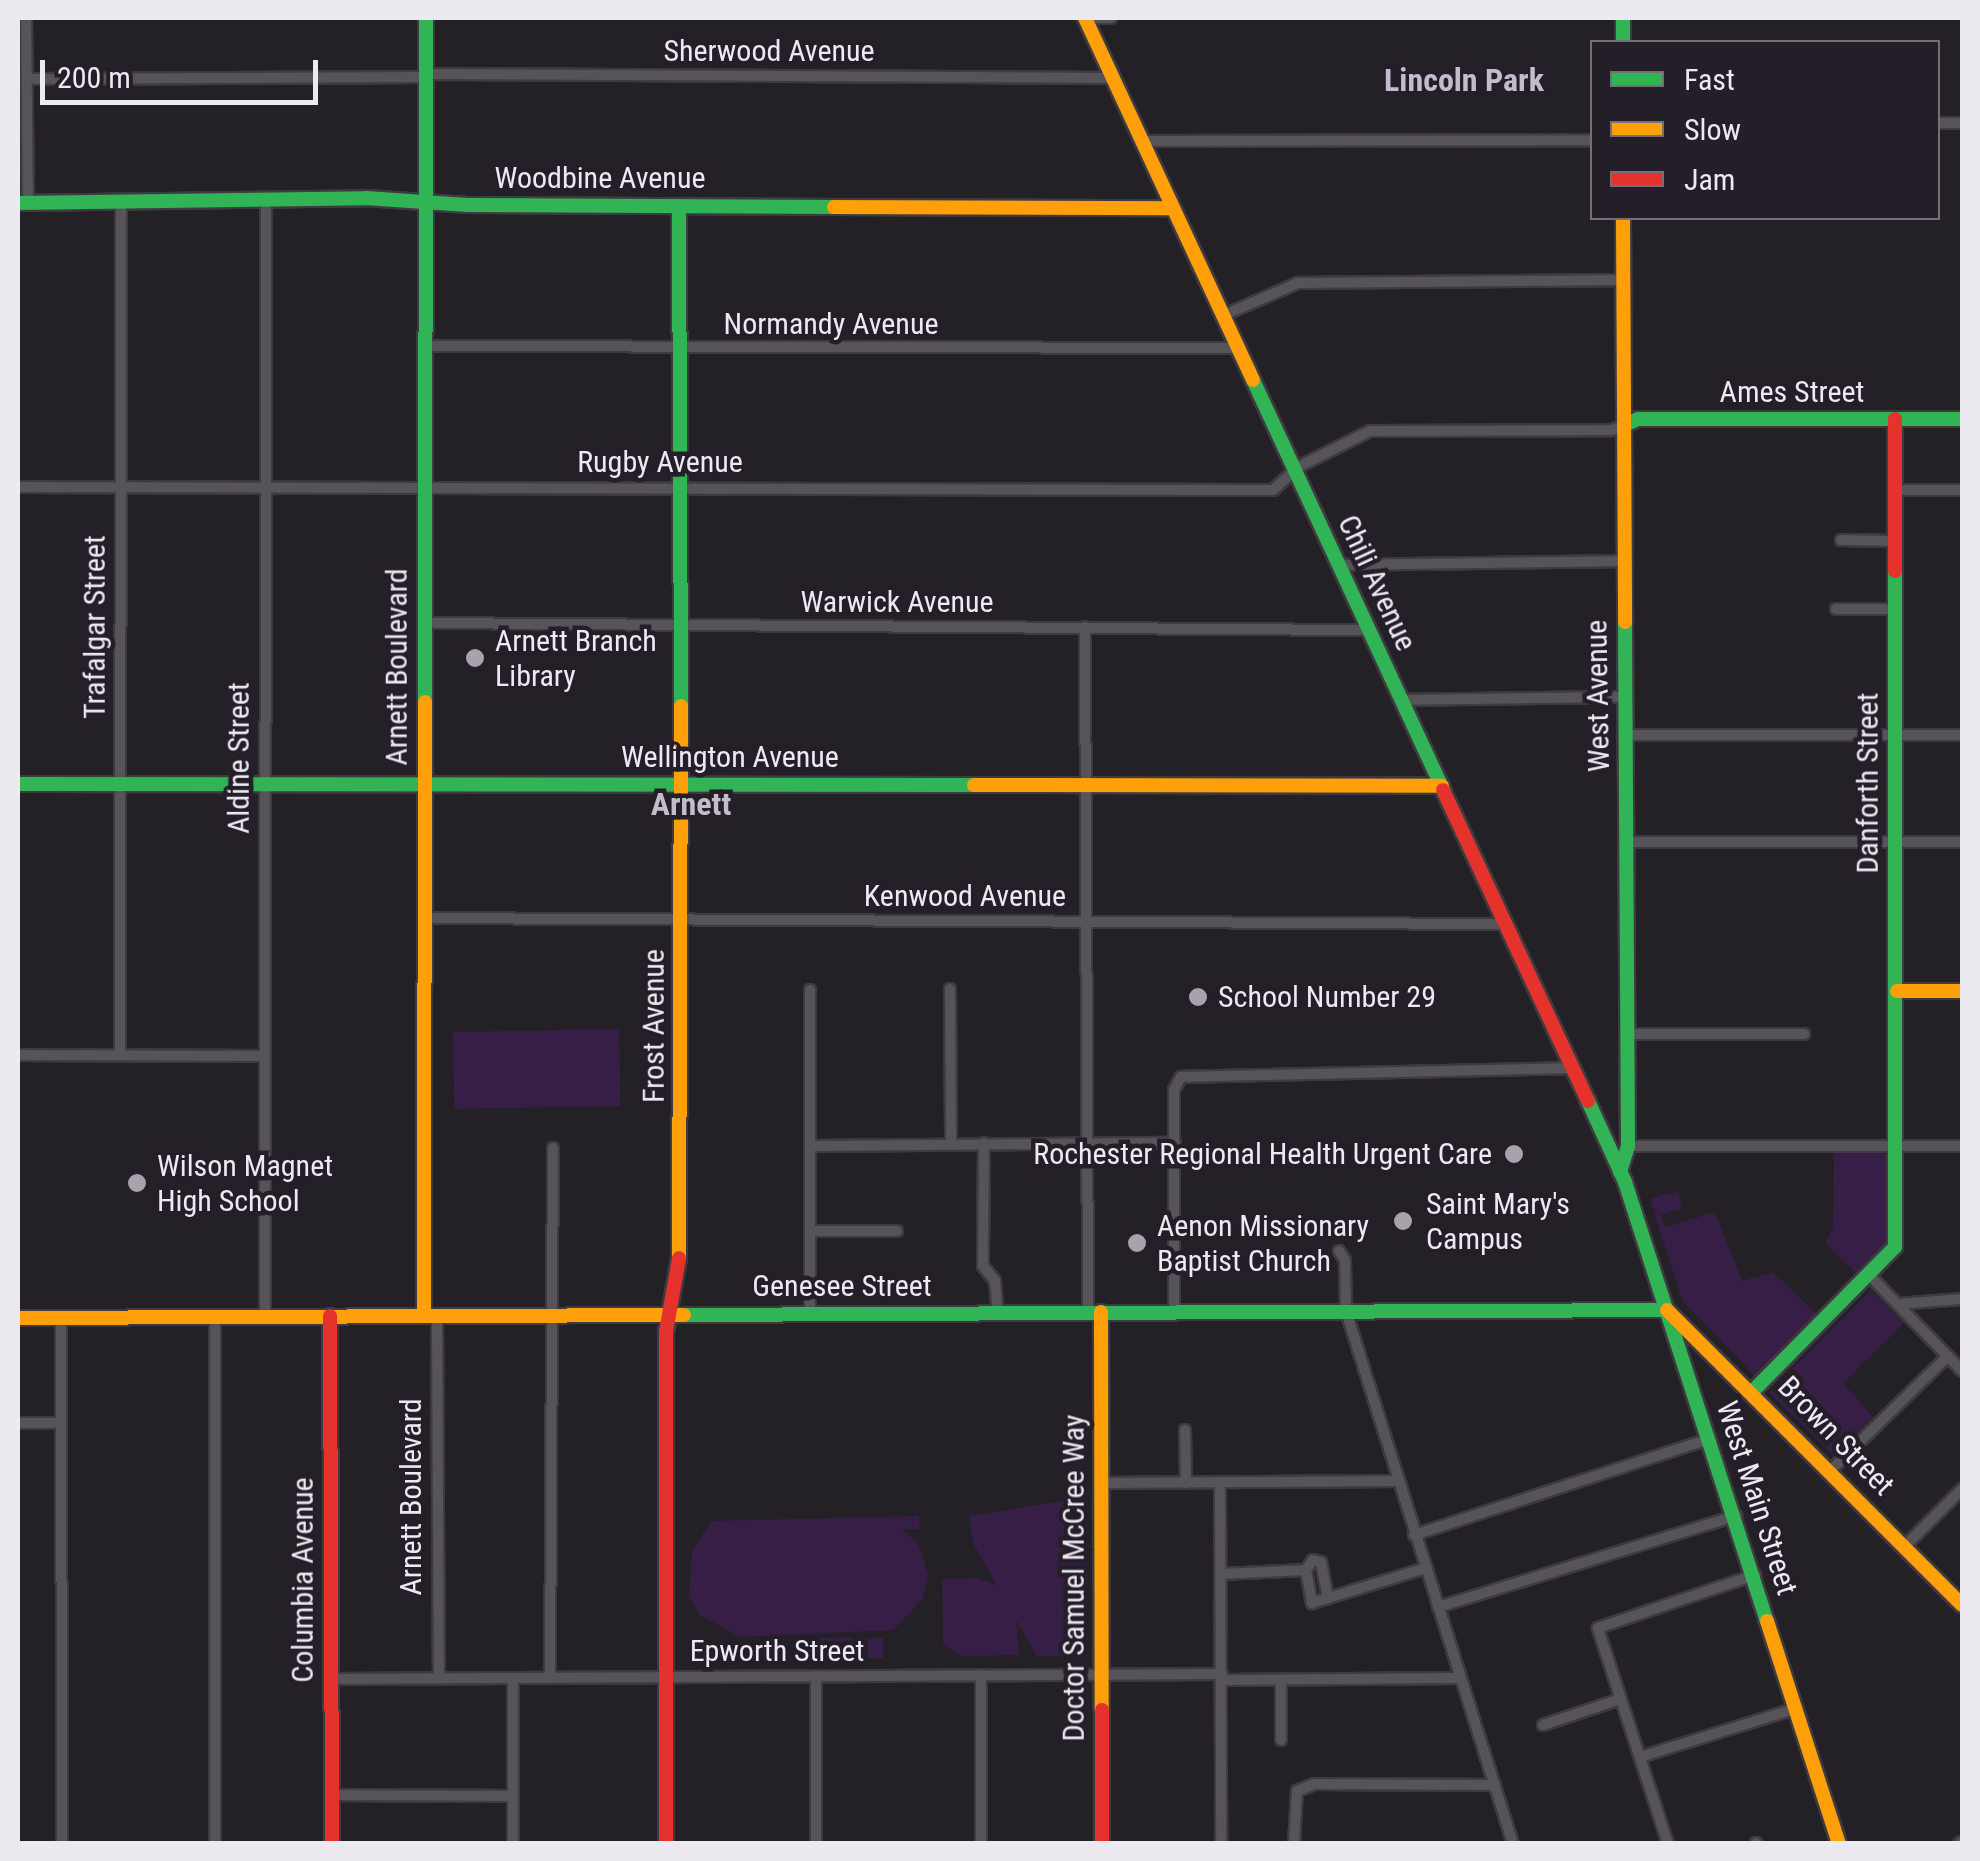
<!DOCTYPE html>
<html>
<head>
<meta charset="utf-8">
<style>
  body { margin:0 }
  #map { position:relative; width:1980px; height:1861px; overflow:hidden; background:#242126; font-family:"Roboto Condensed",sans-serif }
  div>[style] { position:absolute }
  .green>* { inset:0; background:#371e46; transform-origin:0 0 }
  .roads { filter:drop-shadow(2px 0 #3e3b40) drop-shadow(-2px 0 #3e3b40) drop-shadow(0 2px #3e3b40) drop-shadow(0 -2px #3e3b40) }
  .street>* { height:10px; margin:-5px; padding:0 5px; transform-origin:5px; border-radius:5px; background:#575459 }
  .fast>* { height:14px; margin:-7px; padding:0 7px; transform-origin:7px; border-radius:7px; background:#30b455 }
  .slow>* { height:14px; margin:-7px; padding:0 7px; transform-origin:7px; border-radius:7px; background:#ff9f0a }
  .jam>* { height:14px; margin:-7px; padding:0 7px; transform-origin:7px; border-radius:7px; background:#e5322d }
  .dots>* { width:28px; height:28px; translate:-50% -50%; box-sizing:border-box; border:5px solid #241e29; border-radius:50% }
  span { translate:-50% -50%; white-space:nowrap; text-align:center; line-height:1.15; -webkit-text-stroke:9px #241e29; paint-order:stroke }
  .street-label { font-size:30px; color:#ede9f1 }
  .poi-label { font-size:30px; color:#ede9f1 }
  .left { translate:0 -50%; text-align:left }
  .right { translate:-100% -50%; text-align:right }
  .neighbourhood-label { font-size:32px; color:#c5bccb; font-weight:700 }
  .frame { position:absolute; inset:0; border:20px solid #ede9f1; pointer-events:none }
  .legend { position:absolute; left:1590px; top:40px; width:350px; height:180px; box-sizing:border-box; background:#241e29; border:2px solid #746f79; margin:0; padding:12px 18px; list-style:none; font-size:30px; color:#ede9f1 }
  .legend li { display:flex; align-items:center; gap:20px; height:50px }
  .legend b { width:50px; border:2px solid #746f79 }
  .scale { position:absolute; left:40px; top:60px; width:278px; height:45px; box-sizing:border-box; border:5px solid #ede9f1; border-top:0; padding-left:12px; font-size:30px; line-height:35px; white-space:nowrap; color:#ede9f1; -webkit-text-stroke:8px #241e29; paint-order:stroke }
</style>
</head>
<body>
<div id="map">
  <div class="green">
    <div style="left:619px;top:1029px;width:77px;height:166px;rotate:89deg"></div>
    <div style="clip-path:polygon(1834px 1152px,1884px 1152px,1888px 1159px,1890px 1243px,1858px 1275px,1825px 1243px,1833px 1228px)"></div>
    <div style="clip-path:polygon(1678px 1191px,1683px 1208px,1661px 1215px,1665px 1227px,1715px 1212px,1742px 1281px,1773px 1272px,1818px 1315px,1755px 1376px,1682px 1300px,1650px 1199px)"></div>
    <div style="clip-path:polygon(1871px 1290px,1904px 1323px,1843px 1383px,1873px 1417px,1834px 1456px,1769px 1392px)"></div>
    <div style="clip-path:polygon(1073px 1499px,1081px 1515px,1088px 1573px,1087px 1657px,1037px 1656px,1016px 1620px,1019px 1655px,962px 1656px,943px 1644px,942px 1579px,977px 1578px,997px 1585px,973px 1543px,969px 1516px)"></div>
    <div style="clip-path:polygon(919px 1516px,920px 1529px,902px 1529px,918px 1543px,928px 1575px,923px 1599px,893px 1630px,740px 1637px,700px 1615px,689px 1597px,692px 1551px,711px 1521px)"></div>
    <div style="left:813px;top:1638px;width:70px;height:20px"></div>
  </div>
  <div class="roads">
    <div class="street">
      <div style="left:26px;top:18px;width:184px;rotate:89.4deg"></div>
      <div style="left:1085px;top:18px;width:26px"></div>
      <div style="left:426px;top:74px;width:686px;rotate:0.33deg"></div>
      <div style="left:27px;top:79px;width:399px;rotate:-0.3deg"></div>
      <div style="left:1938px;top:123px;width:24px"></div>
      <div style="left:1141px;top:141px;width:451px;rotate:-0.1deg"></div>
      <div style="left:1222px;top:316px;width:83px;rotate:-23.5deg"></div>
      <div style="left:1298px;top:283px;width:325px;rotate:-0.5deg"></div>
      <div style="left:425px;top:346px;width:812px;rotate:0.14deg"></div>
      <div style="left:18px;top:487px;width:1255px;rotate:0.14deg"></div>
      <div style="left:1273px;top:490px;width:36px;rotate:-42deg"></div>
      <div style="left:1300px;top:466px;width:78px;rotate:-26.6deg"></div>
      <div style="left:1370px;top:431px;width:242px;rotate:-0.2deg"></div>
      <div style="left:1612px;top:430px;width:13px;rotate:-23deg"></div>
      <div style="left:1895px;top:490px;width:67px"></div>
      <div style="left:1841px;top:540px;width:54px;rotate:1.1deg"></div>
      <div style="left:1338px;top:565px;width:286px;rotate:-0.8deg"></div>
      <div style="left:1836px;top:609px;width:59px"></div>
      <div style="left:425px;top:623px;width:943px;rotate:0.43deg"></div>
      <div style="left:1085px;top:627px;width:685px;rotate:89.75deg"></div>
      <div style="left:1401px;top:700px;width:224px;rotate:-0.8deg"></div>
      <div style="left:1626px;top:735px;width:336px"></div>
      <div style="left:1626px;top:842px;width:336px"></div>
      <div style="left:424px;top:918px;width:1081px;rotate:0.32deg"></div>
      <div style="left:950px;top:989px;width:155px;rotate:89.6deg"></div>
      <div style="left:810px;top:990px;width:324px;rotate:90deg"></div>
      <div style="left:1627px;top:1034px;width:177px"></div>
      <div style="left:120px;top:1054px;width:853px;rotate:-89.93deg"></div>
      <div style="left:18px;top:1055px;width:247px;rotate:0.2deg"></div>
      <div style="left:984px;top:1143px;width:123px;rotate:90.5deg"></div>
      <div style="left:983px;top:1266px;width:19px;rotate:51deg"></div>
      <div style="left:995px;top:1281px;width:32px;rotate:85deg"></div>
      <div style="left:810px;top:1146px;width:365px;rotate:-0.5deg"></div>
      <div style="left:1628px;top:1146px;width:334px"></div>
      <div style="left:810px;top:1231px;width:87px"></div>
      <div style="left:1339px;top:1251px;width:11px;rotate:56deg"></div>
      <div style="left:1345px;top:1260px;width:51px;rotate:88.9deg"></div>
      <div style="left:1346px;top:1311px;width:559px;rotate:72.6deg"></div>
      <div style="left:1870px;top:1276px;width:132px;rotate:45.9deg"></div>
      <div style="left:1898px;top:1304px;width:64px;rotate:-4.5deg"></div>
      <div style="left:1174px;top:1312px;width:222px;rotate:-90deg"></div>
      <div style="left:1174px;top:1090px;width:15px;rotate:-62deg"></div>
      <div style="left:1181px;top:1077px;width:391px;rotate:-1.3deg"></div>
      <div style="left:437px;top:1316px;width:362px;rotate:89.7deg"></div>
      <div style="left:215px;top:1317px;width:527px;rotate:90deg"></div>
      <div style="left:265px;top:1317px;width:1118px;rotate:-89.95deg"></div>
      <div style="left:61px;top:1318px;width:526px;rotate:89.89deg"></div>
      <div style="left:18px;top:1423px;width:43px"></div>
      <div style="left:1185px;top:1430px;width:53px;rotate:88.9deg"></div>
      <div style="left:1831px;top:1470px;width:163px;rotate:-44.3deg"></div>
      <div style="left:1101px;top:1483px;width:296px;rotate:-0.4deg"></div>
      <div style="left:1220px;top:1483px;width:361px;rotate:89.8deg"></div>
      <div style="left:1414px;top:1535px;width:311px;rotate:-18deg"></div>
      <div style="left:1905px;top:1546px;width:81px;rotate:-45deg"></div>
      <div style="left:1306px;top:1570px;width:12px;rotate:-55deg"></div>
      <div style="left:1313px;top:1560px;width:8px;rotate:14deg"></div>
      <div style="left:1321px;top:1562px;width:37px;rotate:79deg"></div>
      <div style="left:1222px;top:1574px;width:84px;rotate:-2.7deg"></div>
      <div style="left:1306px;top:1570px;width:34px;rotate:80deg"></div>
      <div style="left:1312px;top:1603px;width:119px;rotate:-17.1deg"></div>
      <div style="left:1438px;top:1607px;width:312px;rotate:-17deg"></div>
      <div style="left:981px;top:1675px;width:169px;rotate:90deg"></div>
      <div style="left:550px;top:1677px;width:529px;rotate:-89.68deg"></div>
      <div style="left:331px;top:1679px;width:891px;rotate:-0.32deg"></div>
      <div style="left:1222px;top:1680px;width:238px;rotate:-0.5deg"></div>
      <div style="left:1281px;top:1680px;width:60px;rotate:90deg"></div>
      <div style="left:1543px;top:1725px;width:82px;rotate:-18.4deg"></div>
      <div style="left:1640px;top:1757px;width:164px;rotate:-17.3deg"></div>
      <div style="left:331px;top:1795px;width:182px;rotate:0.3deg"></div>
      <div style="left:1756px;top:1843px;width:1px;rotate:45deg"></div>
      <div style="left:513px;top:1844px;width:166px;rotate:-90deg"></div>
      <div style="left:816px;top:1844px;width:168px;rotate:-90deg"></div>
      <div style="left:1294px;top:1844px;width:53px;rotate:-86.8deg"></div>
      <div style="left:1297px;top:1791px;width:18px;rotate:-22deg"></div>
      <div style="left:1314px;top:1784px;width:181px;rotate:0.3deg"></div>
      <div style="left:1668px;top:1844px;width:227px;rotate:-108deg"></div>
      <div style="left:1598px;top:1628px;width:166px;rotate:-18.7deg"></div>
      <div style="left:1959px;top:1844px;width:4px;rotate:-34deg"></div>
    </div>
    <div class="fast">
      <div style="left:1623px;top:18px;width:24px;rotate:90deg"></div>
      <div style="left:18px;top:203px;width:348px;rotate:-0.8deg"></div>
      <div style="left:366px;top:198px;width:101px;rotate:4deg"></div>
      <div style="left:467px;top:205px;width:367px;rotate:0.3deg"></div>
      <div style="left:679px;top:206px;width:500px;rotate:89.77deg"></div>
      <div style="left:1253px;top:380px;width:452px;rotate:65.1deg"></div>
      <div style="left:1624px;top:425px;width:15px;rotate:-23deg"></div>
      <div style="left:1638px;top:419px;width:324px"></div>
      <div style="left:425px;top:702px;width:684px;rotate:-89.92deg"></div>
      <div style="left:18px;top:784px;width:956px;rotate:0.06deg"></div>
      <div style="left:1588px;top:1101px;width:89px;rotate:65.4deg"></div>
      <div style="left:1625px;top:1182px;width:461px;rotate:72.1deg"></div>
      <div style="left:1620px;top:1172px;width:27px;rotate:-73deg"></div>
      <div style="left:1628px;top:1146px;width:524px;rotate:-90.33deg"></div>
      <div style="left:684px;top:1315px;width:983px;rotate:-0.29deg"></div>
      <div style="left:1753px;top:1391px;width:202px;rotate:-45.4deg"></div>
      <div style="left:1895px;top:1247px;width:676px;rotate:-90deg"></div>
    </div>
    <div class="slow">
      <div style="left:1085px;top:18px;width:399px;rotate:65.1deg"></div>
      <div style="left:834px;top:207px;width:338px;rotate:0.2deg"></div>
      <div style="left:1623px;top:218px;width:404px;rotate:89.7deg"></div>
      <div style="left:974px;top:785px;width:468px;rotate:0.1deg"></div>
      <div style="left:1897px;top:991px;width:65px"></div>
      <div style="left:679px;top:1258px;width:552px;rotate:-89.79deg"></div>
      <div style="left:1667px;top:1310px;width:417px;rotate:45deg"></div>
      <div style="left:1101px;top:1312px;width:398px;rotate:89.9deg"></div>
      <div style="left:424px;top:1316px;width:614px;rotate:-89.91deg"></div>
      <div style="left:18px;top:1318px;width:666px;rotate:-0.26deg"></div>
      <div style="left:1767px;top:1621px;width:234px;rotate:72.1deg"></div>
    </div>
    <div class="jam">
      <div style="left:1895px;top:419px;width:152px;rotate:90deg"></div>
      <div style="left:1443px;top:790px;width:343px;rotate:65deg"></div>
      <div style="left:330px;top:1316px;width:528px;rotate:89.78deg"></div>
      <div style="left:1102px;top:1710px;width:134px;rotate:90deg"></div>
      <div style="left:666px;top:1844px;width:512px;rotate:-90deg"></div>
      <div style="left:666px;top:1332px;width:75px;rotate:-80deg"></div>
    </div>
  </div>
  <div class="dots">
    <div style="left:475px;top:658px;background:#a7a3aa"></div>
    <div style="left:1198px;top:997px;background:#a7a3aa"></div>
    <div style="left:1514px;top:1154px;background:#a7a3aa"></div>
    <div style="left:137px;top:1183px;background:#a7a3aa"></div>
    <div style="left:1403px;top:1221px;background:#a7a3aa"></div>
    <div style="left:1137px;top:1243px;background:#a7a3aa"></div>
  </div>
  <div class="street-label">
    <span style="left:769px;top:51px">Sherwood Avenue</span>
    <span style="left:600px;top:178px">Woodbine Avenue</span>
    <span style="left:831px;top:324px">Normandy Avenue</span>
    <span style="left:1792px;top:392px">Ames Street</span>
    <span style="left:660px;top:462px">Rugby Avenue</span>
    <span style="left:1377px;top:583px;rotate:65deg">Chili Avenue</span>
    <span style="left:897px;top:602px">Warwick Avenue</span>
    <span style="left:95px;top:627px;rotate:-90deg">Trafalgar Street</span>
    <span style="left:397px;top:667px;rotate:-90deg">Arnett Boulevard</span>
    <span style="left:1598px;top:696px;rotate:-91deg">West Avenue</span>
    <span style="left:730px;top:757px">Wellington Avenue</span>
    <span style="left:239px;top:758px;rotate:-90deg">Aldine Street</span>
    <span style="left:1868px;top:783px;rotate:-90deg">Danforth Street</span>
    <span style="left:965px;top:896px">Kenwood Avenue</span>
    <span style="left:654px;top:1026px;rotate:-90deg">Frost Avenue</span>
    <span style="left:842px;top:1286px">Genesee Street</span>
    <span style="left:1836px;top:1436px;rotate:46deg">Brown Street</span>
    <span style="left:411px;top:1497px;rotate:-90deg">Arnett Boulevard</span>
    <span style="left:1757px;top:1498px;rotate:72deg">West Main Street</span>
    <span style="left:1074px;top:1578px;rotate:-90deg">Doctor Samuel McCree Way</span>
    <span style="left:303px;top:1580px;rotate:-90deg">Columbia Avenue</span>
    <span style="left:777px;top:1651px">Epworth Street</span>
  </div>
  <div class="poi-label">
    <span class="left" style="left:495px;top:658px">Arnett Branch<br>Library</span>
    <span class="left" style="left:1218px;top:997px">School Number 29</span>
    <span class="right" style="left:1492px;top:1154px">Rochester Regional Health Urgent Care</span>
    <span class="left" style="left:157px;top:1183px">Wilson Magnet<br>High School</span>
    <span class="left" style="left:1426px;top:1221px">Saint Mary's<br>Campus</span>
    <span class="left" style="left:1157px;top:1243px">Aenon Missionary<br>Baptist Church</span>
  </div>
  <div class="neighbourhood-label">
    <span style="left:1464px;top:80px">Lincoln Park</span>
    <span style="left:691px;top:804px">Arnett</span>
  </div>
  <div class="frame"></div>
  <ul class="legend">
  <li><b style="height:12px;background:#30b455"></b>Fast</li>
  <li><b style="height:12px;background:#ff9f0a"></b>Slow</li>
  <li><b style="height:12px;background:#e5322d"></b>Jam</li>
  </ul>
  <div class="scale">200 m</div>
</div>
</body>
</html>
